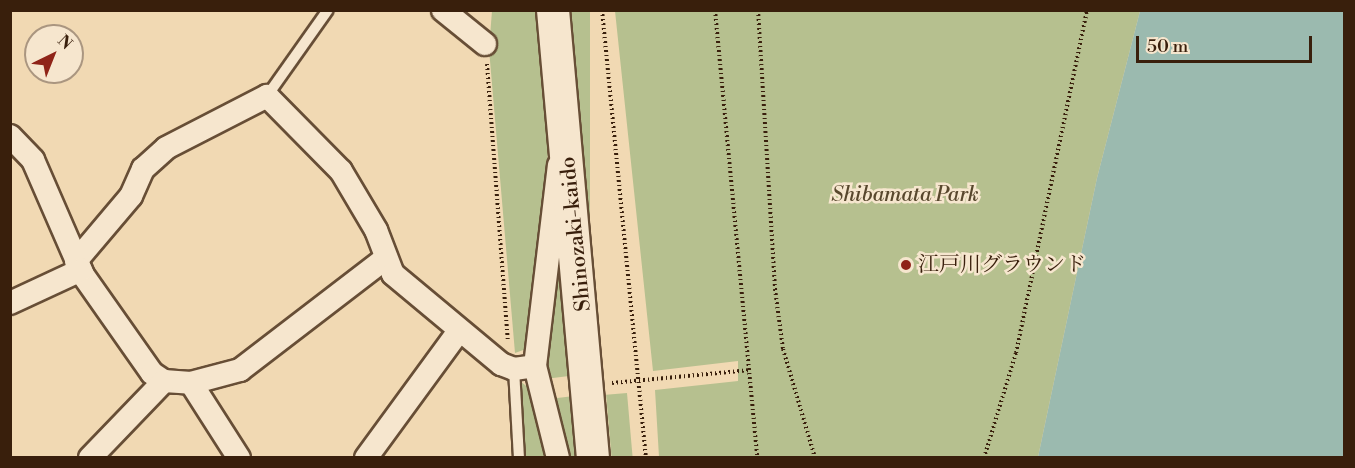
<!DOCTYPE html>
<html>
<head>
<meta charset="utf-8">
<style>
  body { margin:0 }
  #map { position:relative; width:1355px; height:468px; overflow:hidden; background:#f1d9b3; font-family:"Libre Bodoni","Noto Serif JP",serif }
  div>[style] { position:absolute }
  .green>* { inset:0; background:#b6c08f; transform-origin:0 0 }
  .water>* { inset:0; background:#9bbaaf }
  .path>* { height:4px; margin-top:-2px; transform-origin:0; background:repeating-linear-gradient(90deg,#391f0c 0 1.5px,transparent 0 4.5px) }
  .roads { filter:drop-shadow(2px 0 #674e36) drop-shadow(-2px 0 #674e36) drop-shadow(0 2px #674e36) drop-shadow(0 -2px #674e36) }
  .service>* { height:10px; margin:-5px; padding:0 5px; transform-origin:5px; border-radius:5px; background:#f6e6ce }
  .minor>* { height:22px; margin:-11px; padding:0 11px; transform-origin:11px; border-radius:11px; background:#f6e6ce }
  .secondary>* { height:32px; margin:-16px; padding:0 16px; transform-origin:16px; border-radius:16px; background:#f6e6ce }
  .dots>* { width:16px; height:16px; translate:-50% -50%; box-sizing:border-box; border:3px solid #f6e6ce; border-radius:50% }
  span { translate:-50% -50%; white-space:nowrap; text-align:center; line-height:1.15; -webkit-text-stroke:5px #f6e6ce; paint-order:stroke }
  .park-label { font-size:21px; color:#58472d; font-style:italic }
  .street-label { font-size:21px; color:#391f0c }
  .poi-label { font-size:21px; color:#391f0c }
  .left { translate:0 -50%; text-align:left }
  .frame { position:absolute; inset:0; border:12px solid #391f0c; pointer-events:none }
  .north { position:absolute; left:24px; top:24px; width:60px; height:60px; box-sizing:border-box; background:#f6e6ce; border:2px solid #aa9680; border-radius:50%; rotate:43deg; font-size:16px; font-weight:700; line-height:24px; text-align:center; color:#391f0c }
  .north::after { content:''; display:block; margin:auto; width:21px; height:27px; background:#8f2418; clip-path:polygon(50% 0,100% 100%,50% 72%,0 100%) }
  .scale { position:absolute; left:1136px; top:36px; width:176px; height:27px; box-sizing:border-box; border:3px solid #391f0c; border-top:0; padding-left:8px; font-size:18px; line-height:21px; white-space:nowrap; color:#391f0c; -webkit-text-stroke:4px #f6e6ce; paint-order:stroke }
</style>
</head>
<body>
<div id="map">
  <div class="green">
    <div style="clip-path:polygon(492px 11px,541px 11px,550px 96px,546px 200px,526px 349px,515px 353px,489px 49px)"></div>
    <div style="left:568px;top:11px;width:22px;height:367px"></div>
    <div style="clip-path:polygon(615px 11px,1140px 11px,1097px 178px,1038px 457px,659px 457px,655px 390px,738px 381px,738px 361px,653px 371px)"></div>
    <div style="clip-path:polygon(561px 199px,577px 375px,545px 379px)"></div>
    <div style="clip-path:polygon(520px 381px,530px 389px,550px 457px,525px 457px)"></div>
    <div style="left:627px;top:393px;width:64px;height:21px;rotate:85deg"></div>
    <div style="clip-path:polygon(574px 396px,581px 457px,564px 457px,549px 399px)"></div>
  </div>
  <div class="water">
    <div style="clip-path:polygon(1140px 11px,1344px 11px,1344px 457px,1038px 457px,1097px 178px)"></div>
  </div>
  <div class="path">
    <div style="left:602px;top:10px;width:450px;rotate:84.4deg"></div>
    <div style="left:715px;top:10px;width:450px;rotate:84.6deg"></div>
    <div style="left:758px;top:10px;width:280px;rotate:86.5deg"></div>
    <div style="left:775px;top:289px;width:61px;rotate:82.4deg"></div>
    <div style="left:783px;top:349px;width:114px;rotate:73.6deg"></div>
    <div style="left:487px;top:64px;width:278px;rotate:85.7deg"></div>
    <div style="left:612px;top:383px;width:139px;rotate:-5.4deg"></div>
    <div style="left:984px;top:458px;width:110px;rotate:-73.1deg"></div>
    <div style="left:1016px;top:353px;width:350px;rotate:-78.3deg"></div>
  </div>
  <div class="roads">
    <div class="service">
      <div style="left:267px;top:96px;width:105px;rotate:-54.7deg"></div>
      <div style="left:514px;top:369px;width:89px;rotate:86.8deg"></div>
    </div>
    <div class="minor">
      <div style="left:443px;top:10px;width:54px;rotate:39deg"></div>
      <div style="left:10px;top:136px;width:33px;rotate:46deg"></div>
      <div style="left:33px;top:160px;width:125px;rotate:66.5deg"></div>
      <div style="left:83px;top:275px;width:120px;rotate:54.9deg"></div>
      <div style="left:152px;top:373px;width:14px;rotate:34deg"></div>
      <div style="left:164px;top:381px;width:27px;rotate:4deg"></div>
      <div style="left:191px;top:383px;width:51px;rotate:-14.9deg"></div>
      <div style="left:240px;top:370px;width:184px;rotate:-37.5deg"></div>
      <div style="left:76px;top:261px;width:85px;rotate:-49.8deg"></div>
      <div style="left:131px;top:196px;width:30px;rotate:-66deg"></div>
      <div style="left:143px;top:169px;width:31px;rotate:-42deg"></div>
      <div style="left:166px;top:148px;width:114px;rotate:-27.2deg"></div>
      <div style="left:267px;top:96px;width:105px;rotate:45.4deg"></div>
      <div style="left:341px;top:171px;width:69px;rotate:59.3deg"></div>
      <div style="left:376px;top:230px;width:47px;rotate:68.9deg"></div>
      <div style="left:393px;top:274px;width:141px;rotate:39.8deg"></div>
      <div style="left:501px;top:364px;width:14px;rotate:21deg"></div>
      <div style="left:514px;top:369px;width:21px;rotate:-8deg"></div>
      <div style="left:10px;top:303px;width:78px;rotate:-24.9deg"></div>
      <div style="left:191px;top:383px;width:89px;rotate:57.4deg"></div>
      <div style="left:90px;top:458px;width:107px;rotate:-46.1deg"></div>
      <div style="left:366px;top:458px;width:157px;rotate:-53.8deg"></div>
      <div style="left:558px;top:458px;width:95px;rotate:-104deg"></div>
      <div style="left:535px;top:366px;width:202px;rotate:-83.2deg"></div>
    </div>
    <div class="secondary">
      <div style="left:553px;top:10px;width:450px;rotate:84.9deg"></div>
    </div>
  </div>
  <div class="dots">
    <div style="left:906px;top:265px;background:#8f2418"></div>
  </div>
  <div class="park-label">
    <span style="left:905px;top:195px">Shibamata Park</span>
  </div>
  <div class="street-label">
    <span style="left:576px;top:234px;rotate:-96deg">Shinozaki-kaido</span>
  </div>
  <div class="poi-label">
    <span class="left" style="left:918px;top:265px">江戸川グラウンド</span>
  </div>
  <div class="frame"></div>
  <div class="north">N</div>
  <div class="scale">50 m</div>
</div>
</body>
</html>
